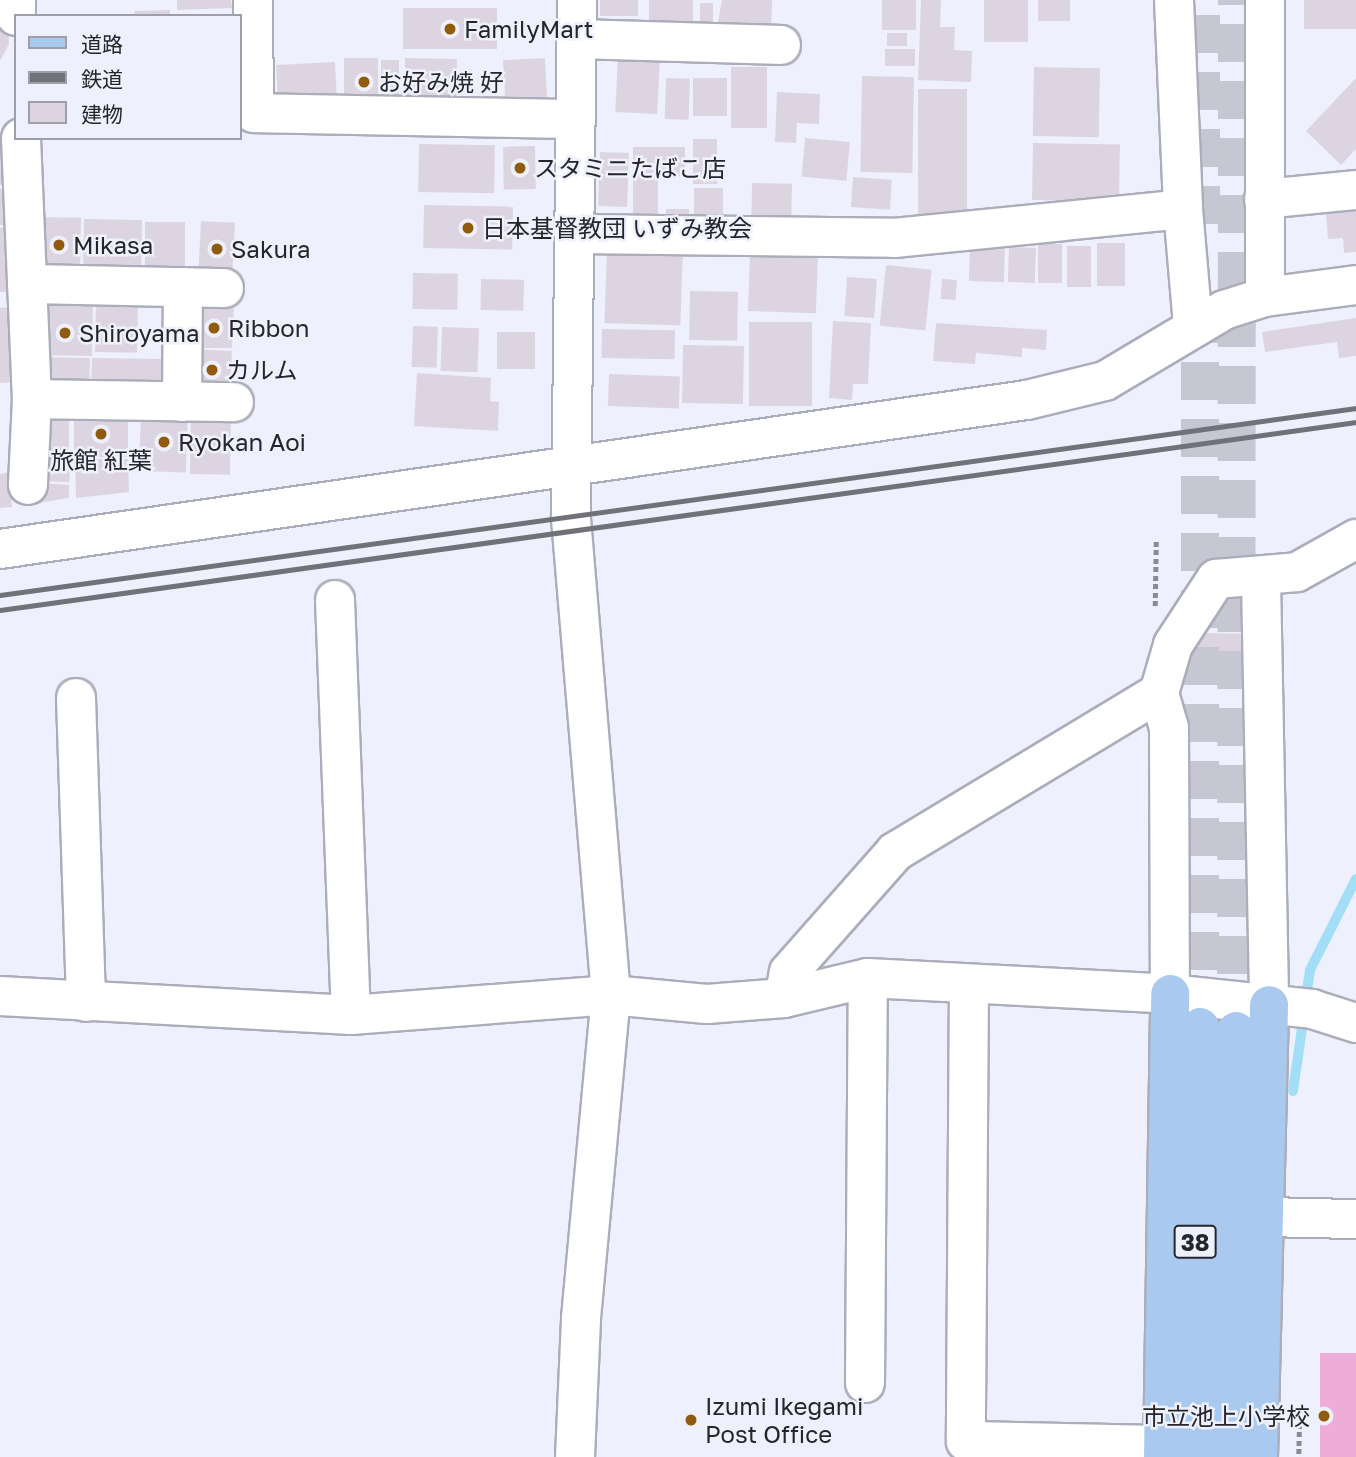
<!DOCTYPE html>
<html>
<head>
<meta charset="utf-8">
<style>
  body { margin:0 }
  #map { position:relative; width:1356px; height:1457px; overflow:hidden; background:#eff0fe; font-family:"Golos Text","Noto Sans JP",sans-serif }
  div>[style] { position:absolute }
  .green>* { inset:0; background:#edadd6; transform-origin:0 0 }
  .stream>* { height:10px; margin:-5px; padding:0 5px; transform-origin:5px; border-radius:5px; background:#a2dff6 }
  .building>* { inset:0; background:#dcd5e1; transform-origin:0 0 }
  .major-tunnel>* { height:38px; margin-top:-19px; transform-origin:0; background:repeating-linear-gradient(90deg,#c7c7d4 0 38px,transparent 0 57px) }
  .path>* { height:4.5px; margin-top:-2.25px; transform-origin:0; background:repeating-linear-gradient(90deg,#898a93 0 5px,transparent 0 8.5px) }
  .roads { filter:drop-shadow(2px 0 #acadba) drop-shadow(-2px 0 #acadba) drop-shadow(0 2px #acadba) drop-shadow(0 -2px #acadba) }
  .minor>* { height:38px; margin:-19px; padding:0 19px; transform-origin:19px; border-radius:19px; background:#fff }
  .major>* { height:38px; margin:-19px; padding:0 19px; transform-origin:19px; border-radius:19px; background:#aac9ee }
  .rail>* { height:5px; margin:-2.5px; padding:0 2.5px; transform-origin:2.5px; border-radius:2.5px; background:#71717a }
  .dots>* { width:19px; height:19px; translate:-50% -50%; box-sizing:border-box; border:4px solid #eff0fe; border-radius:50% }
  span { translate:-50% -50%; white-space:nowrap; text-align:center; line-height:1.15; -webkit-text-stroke:5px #eff0fe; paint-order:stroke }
  .shield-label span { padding:2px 5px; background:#eff0fe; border:2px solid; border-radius:5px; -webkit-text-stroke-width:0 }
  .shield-label { font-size:23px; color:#25252a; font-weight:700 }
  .poi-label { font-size:24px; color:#25252a }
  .left { translate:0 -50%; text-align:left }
  .right { translate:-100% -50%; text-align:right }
  .legend { position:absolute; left:14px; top:14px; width:228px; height:126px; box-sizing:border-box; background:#eff0fe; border:2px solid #9e9fa9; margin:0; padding:9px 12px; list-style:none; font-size:21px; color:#25252a }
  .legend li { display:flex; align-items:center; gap:14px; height:35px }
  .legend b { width:35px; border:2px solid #9e9fa9 }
</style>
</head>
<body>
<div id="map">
  <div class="green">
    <div style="left:1356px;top:1353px;width:104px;height:36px;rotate:90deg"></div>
  </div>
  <div class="stream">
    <div style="left:1306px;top:996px;width:26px;rotate:-81deg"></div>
    <div style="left:1310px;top:970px;width:102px;rotate:-63.2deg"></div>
    <div style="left:1293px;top:1091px;width:70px;rotate:-81.8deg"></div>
  </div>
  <div class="building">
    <div style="clip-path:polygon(0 0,7px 0,9px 44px,0 61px)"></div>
    <div style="clip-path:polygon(177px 0,231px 0,232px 8px,177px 10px)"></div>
    <div style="left:600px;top:0;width:38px;height:16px"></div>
    <div style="left:649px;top:0;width:44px;height:33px"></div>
    <div style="clip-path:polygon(722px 0,772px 0,771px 35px,716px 33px)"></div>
    <div style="left:882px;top:0;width:34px;height:30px"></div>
    <div style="clip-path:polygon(921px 0,941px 0,940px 27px,955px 27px,954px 50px,972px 51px,971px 82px,918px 80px)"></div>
    <div style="left:984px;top:0;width:44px;height:42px"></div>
    <div style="left:1038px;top:0;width:32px;height:21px"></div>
    <div style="left:1304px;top:0;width:52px;height:29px"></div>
    <div style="left:700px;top:3px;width:13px;height:30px"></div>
    <div style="left:403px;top:8px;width:94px;height:41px"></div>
    <div style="clip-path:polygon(170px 10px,170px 16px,135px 16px,134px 11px)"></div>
    <div style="left:887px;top:33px;width:20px;height:13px"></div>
    <div style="left:885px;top:49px;width:30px;height:17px"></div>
    <div style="left:344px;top:58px;width:34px;height:41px"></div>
    <div style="left:405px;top:58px;width:52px;height:44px;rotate:1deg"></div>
    <div style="left:545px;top:58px;width:41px;height:42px;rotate:87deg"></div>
    <div style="left:618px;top:58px;width:42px;height:54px;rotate:3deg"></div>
    <div style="left:381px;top:60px;width:18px;height:35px"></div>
    <div style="left:335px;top:62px;width:39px;height:59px;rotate:87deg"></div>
    <div style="left:731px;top:67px;width:36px;height:61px"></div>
    <div style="left:1034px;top:67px;width:66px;height:69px;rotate:1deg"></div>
    <div style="left:862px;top:76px;width:52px;height:96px;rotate:1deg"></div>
    <div style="left:666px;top:78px;width:24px;height:41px;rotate:2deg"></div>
    <div style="left:693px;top:78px;width:34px;height:38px"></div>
    <div style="clip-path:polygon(1356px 78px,1356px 149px,1341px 165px,1306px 131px)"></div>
    <div style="left:918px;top:89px;width:49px;height:135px"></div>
    <div style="clip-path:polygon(777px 92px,820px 94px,819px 124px,797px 123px,796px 143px,775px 142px)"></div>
    <div style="left:805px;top:138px;width:45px;height:39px;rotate:5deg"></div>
    <div style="left:693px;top:139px;width:24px;height:45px"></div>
    <div style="left:1033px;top:143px;width:87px;height:57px;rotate:1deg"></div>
    <div style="left:419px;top:144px;width:76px;height:48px;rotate:1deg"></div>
    <div style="left:535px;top:146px;width:43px;height:32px;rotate:89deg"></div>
    <div style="clip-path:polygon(633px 147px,685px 147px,685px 176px,658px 176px,658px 229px,633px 228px)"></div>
    <div style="left:0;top:148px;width:13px;height:37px"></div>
    <div style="left:600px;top:152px;width:29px;height:54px;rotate:2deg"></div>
    <div style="left:853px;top:177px;width:39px;height:30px;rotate:4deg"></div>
    <div style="left:752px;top:183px;width:40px;height:43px;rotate:1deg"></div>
    <div style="left:694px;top:188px;width:29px;height:36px"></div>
    <div style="left:0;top:189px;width:12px;height:36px"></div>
    <div style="left:424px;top:205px;width:89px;height:43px;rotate:1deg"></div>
    <div style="left:666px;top:209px;width:23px;height:18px"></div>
    <div style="clip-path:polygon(1356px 211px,1356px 252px,1344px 253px,1343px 238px,1328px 239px,1326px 214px)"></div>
    <div style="left:37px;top:217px;width:44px;height:54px;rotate:1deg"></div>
    <div style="left:84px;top:219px;width:58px;height:53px;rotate:1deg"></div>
    <div style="left:201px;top:221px;width:34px;height:53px;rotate:3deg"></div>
    <div style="left:145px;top:222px;width:40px;height:52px"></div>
    <div style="left:0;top:228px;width:13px;height:64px"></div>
    <div style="left:1097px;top:243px;width:28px;height:43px"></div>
    <div style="left:1038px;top:244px;width:24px;height:39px"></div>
    <div style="left:1067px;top:246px;width:24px;height:41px"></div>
    <div style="left:1009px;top:247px;width:27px;height:35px;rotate:2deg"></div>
    <div style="left:607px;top:248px;width:76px;height:75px;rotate:2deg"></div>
    <div style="left:970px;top:248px;width:35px;height:33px;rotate:2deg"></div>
    <div style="left:750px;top:253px;width:68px;height:58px;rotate:2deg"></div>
    <div style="left:886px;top:265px;width:46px;height:61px;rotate:6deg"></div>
    <div style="left:413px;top:273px;width:45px;height:36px;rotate:1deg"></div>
    <div style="left:847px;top:277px;width:30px;height:39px;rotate:4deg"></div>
    <div style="left:481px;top:279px;width:43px;height:31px;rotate:1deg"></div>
    <div style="left:942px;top:279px;width:15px;height:20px;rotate:4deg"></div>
    <div style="left:690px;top:291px;width:48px;height:49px;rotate:1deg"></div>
    <div style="left:38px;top:297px;width:55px;height:58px;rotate:1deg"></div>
    <div style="left:96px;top:299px;width:42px;height:53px;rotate:1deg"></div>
    <div style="clip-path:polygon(201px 301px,234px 303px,232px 348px,194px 348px)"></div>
    <div style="clip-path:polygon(11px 307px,16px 382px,0 383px,0 308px)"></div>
    <div style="clip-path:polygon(1356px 318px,1356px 356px,1339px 358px,1337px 342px,1265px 352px,1262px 332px)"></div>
    <div style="clip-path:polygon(833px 321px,871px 323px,868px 384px,853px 384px,852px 400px,829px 398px)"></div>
    <div style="left:749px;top:322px;width:63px;height:84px"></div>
    <div style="clip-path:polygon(936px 323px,1047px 330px,1046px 350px,1022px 348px,1022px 357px,976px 353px,975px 364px,933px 361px)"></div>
    <div style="left:413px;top:326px;width:25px;height:41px;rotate:2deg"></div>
    <div style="left:442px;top:327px;width:37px;height:44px;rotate:2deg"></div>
    <div style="left:602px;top:329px;width:73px;height:29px;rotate:1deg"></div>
    <div style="left:497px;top:332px;width:38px;height:37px"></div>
    <div style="left:683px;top:345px;width:61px;height:58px;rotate:1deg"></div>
    <div style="clip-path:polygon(194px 349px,232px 351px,230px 389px,200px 388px)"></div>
    <div style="left:39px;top:357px;width:51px;height:29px;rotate:1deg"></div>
    <div style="clip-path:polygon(92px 358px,169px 359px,169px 379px,154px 390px,91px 387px)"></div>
    <div style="clip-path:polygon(417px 373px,491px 378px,490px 401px,499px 402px,498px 431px,414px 426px)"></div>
    <div style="left:609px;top:374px;width:71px;height:32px;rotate:2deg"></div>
    <div style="left:38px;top:411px;width:31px;height:55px"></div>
    <div style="left:141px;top:411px;width:47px;height:60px;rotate:2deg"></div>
    <div style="left:191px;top:411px;width:40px;height:63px;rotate:1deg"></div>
    <div style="left:74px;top:412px;width:54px;height:45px"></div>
    <div style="clip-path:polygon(75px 459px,128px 459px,129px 492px,76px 498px)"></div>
    <div style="left:40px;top:468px;width:30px;height:13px;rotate:2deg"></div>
    <div style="clip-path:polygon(9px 472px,12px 507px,0 508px,0 474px)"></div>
    <div style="clip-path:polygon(39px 483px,69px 485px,69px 498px,38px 503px)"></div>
    <div style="left:1199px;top:633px;width:49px;height:50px;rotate:1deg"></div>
  </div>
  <div class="major-tunnel">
    <div style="left:1201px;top:224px;width:224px;rotate:-90deg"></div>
    <div style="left:1200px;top:1027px;width:733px;rotate:-90deg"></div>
    <div style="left:1236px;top:1031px;width:1031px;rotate:-89.94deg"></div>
  </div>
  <div class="path">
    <div style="left:1155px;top:606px;width:66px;rotate:-89.1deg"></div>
    <div style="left:1294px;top:1414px;width:6px;rotate:9deg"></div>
    <div style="left:1300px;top:1415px;width:42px;rotate:91.4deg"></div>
  </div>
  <div class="roads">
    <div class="minor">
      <div style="left:16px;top:0;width:16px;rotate:90deg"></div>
      <div style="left:253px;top:0;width:113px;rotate:89.5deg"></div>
      <div style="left:254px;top:113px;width:322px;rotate:1.1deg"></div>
      <div style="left:1174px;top:0;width:209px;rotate:87.5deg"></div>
      <div style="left:1183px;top:209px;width:116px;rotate:85.1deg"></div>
      <div style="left:1265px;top:0;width:297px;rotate:90deg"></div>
      <div style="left:578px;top:39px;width:203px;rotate:1.7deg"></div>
      <div style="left:21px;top:138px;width:261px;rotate:87.6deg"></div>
      <div style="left:32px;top:399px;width:86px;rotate:92.7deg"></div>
      <div style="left:1264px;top:199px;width:92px;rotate:-5.6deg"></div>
      <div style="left:577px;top:234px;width:317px;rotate:0.7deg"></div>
      <div style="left:894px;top:238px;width:290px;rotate:-5.7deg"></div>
      <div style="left:27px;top:284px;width:197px;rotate:1.2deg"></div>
      <div style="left:32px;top:399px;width:202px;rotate:0.9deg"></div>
      <div style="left:182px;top:402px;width:115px;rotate:-89.5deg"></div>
      <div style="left:0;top:549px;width:1038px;rotate:-8.26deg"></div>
      <div style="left:1027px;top:400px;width:80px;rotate:-13.7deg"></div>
      <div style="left:1105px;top:381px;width:139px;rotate:-30.8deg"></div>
      <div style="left:1224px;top:310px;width:43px;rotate:-17.6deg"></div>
      <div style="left:1265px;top:297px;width:92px;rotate:-7.5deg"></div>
      <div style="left:1261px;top:579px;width:426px;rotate:88.9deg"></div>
      <div style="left:335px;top:600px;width:415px;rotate:87.8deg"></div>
      <div style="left:1159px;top:693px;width:35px;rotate:74deg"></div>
      <div style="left:1169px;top:727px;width:267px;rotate:89.8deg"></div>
      <div style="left:76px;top:698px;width:304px;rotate:88.1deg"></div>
      <div style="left:969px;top:984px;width:457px;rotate:90.4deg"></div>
      <div style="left:966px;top:1441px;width:198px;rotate:1.2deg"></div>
      <div style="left:0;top:996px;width:352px;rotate:3.1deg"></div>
      <div style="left:351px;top:1015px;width:261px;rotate:-4.4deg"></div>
      <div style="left:611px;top:995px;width:96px;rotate:5.4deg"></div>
      <div style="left:707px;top:1004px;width:77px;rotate:-4.5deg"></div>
      <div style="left:784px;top:998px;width:86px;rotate:-13.4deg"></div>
      <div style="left:868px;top:978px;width:302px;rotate:3deg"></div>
      <div style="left:1170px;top:994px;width:143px;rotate:6deg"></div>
      <div style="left:1312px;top:1009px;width:46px;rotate:17.7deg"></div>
      <div style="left:784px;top:998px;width:26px;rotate:-79deg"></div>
      <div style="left:789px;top:972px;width:160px;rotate:-48.5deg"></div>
      <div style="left:895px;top:852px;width:308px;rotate:-31.1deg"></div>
      <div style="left:1159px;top:693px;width:50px;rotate:-73.7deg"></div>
      <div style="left:1173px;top:645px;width:79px;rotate:-56.9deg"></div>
      <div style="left:1216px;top:579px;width:81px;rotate:-4.9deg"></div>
      <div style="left:1297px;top:572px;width:68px;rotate:-29.2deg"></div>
      <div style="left:1265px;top:1217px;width:91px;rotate:1.3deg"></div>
      <div style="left:865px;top:1383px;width:405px;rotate:-89.6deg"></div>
      <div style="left:575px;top:1457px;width:139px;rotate:-87.5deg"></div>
      <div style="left:581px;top:1318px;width:324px;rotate:-84.7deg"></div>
      <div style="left:611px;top:995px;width:480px;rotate:-94.8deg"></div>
      <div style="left:571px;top:517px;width:517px;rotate:-89.34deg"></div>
    </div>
    <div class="major">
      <div style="left:1163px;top:1457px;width:463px;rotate:-89.1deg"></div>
      <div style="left:1191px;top:1457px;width:430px;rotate:-88.8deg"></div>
      <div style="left:1228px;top:1457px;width:426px;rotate:-88.9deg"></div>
      <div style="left:1258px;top:1457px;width:452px;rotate:-88.6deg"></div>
    </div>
  </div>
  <div class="rail">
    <div style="left:0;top:595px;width:1369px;rotate:-7.85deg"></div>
    <div style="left:0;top:610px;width:1369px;rotate:-7.89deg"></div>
  </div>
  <div class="dots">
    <div style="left:450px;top:29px;background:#905b0d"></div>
    <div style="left:364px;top:82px;background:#905b0d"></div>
    <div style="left:520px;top:168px;background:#905b0d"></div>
    <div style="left:468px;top:228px;background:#905b0d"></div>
    <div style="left:59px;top:245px;background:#905b0d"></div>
    <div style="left:217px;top:249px;background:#905b0d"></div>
    <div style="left:214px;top:328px;background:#905b0d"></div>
    <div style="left:65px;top:333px;background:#905b0d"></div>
    <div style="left:212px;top:370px;background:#905b0d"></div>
    <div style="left:101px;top:434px;background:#905b0d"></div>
    <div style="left:164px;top:442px;background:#905b0d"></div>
    <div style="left:1324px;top:1416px;background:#905b0d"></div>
    <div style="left:691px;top:1420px;background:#905b0d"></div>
  </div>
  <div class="shield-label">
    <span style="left:1195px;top:1242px">38</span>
  </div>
  <div class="poi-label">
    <span class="left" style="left:464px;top:29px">FamilyMart</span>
    <span class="left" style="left:378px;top:82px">お好み焼 好</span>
    <span class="left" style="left:534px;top:168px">スタミニたばこ店</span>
    <span class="left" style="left:482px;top:228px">日本基督教団 いずみ教会</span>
    <span class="left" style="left:73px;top:245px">Mikasa</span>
    <span class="left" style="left:231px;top:249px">Sakura</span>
    <span class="left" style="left:228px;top:328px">Ribbon</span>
    <span class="left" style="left:79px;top:333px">Shiroyama</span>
    <span class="left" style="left:226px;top:370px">カルム</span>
    <span class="left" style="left:178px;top:442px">Ryokan Aoi</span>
    <span style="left:101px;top:460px">旅館 紅葉</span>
    <span class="left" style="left:705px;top:1420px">Izumi Ikegami<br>Post Office</span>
    <span class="right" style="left:1310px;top:1416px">市立池上小学校</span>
  </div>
  <ul class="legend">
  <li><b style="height:9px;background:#aac9ee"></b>道路</li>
  <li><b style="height:9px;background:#71717a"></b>鉄道</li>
  <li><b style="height:19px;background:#dcd5e1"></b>建物</li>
  </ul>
</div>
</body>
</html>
